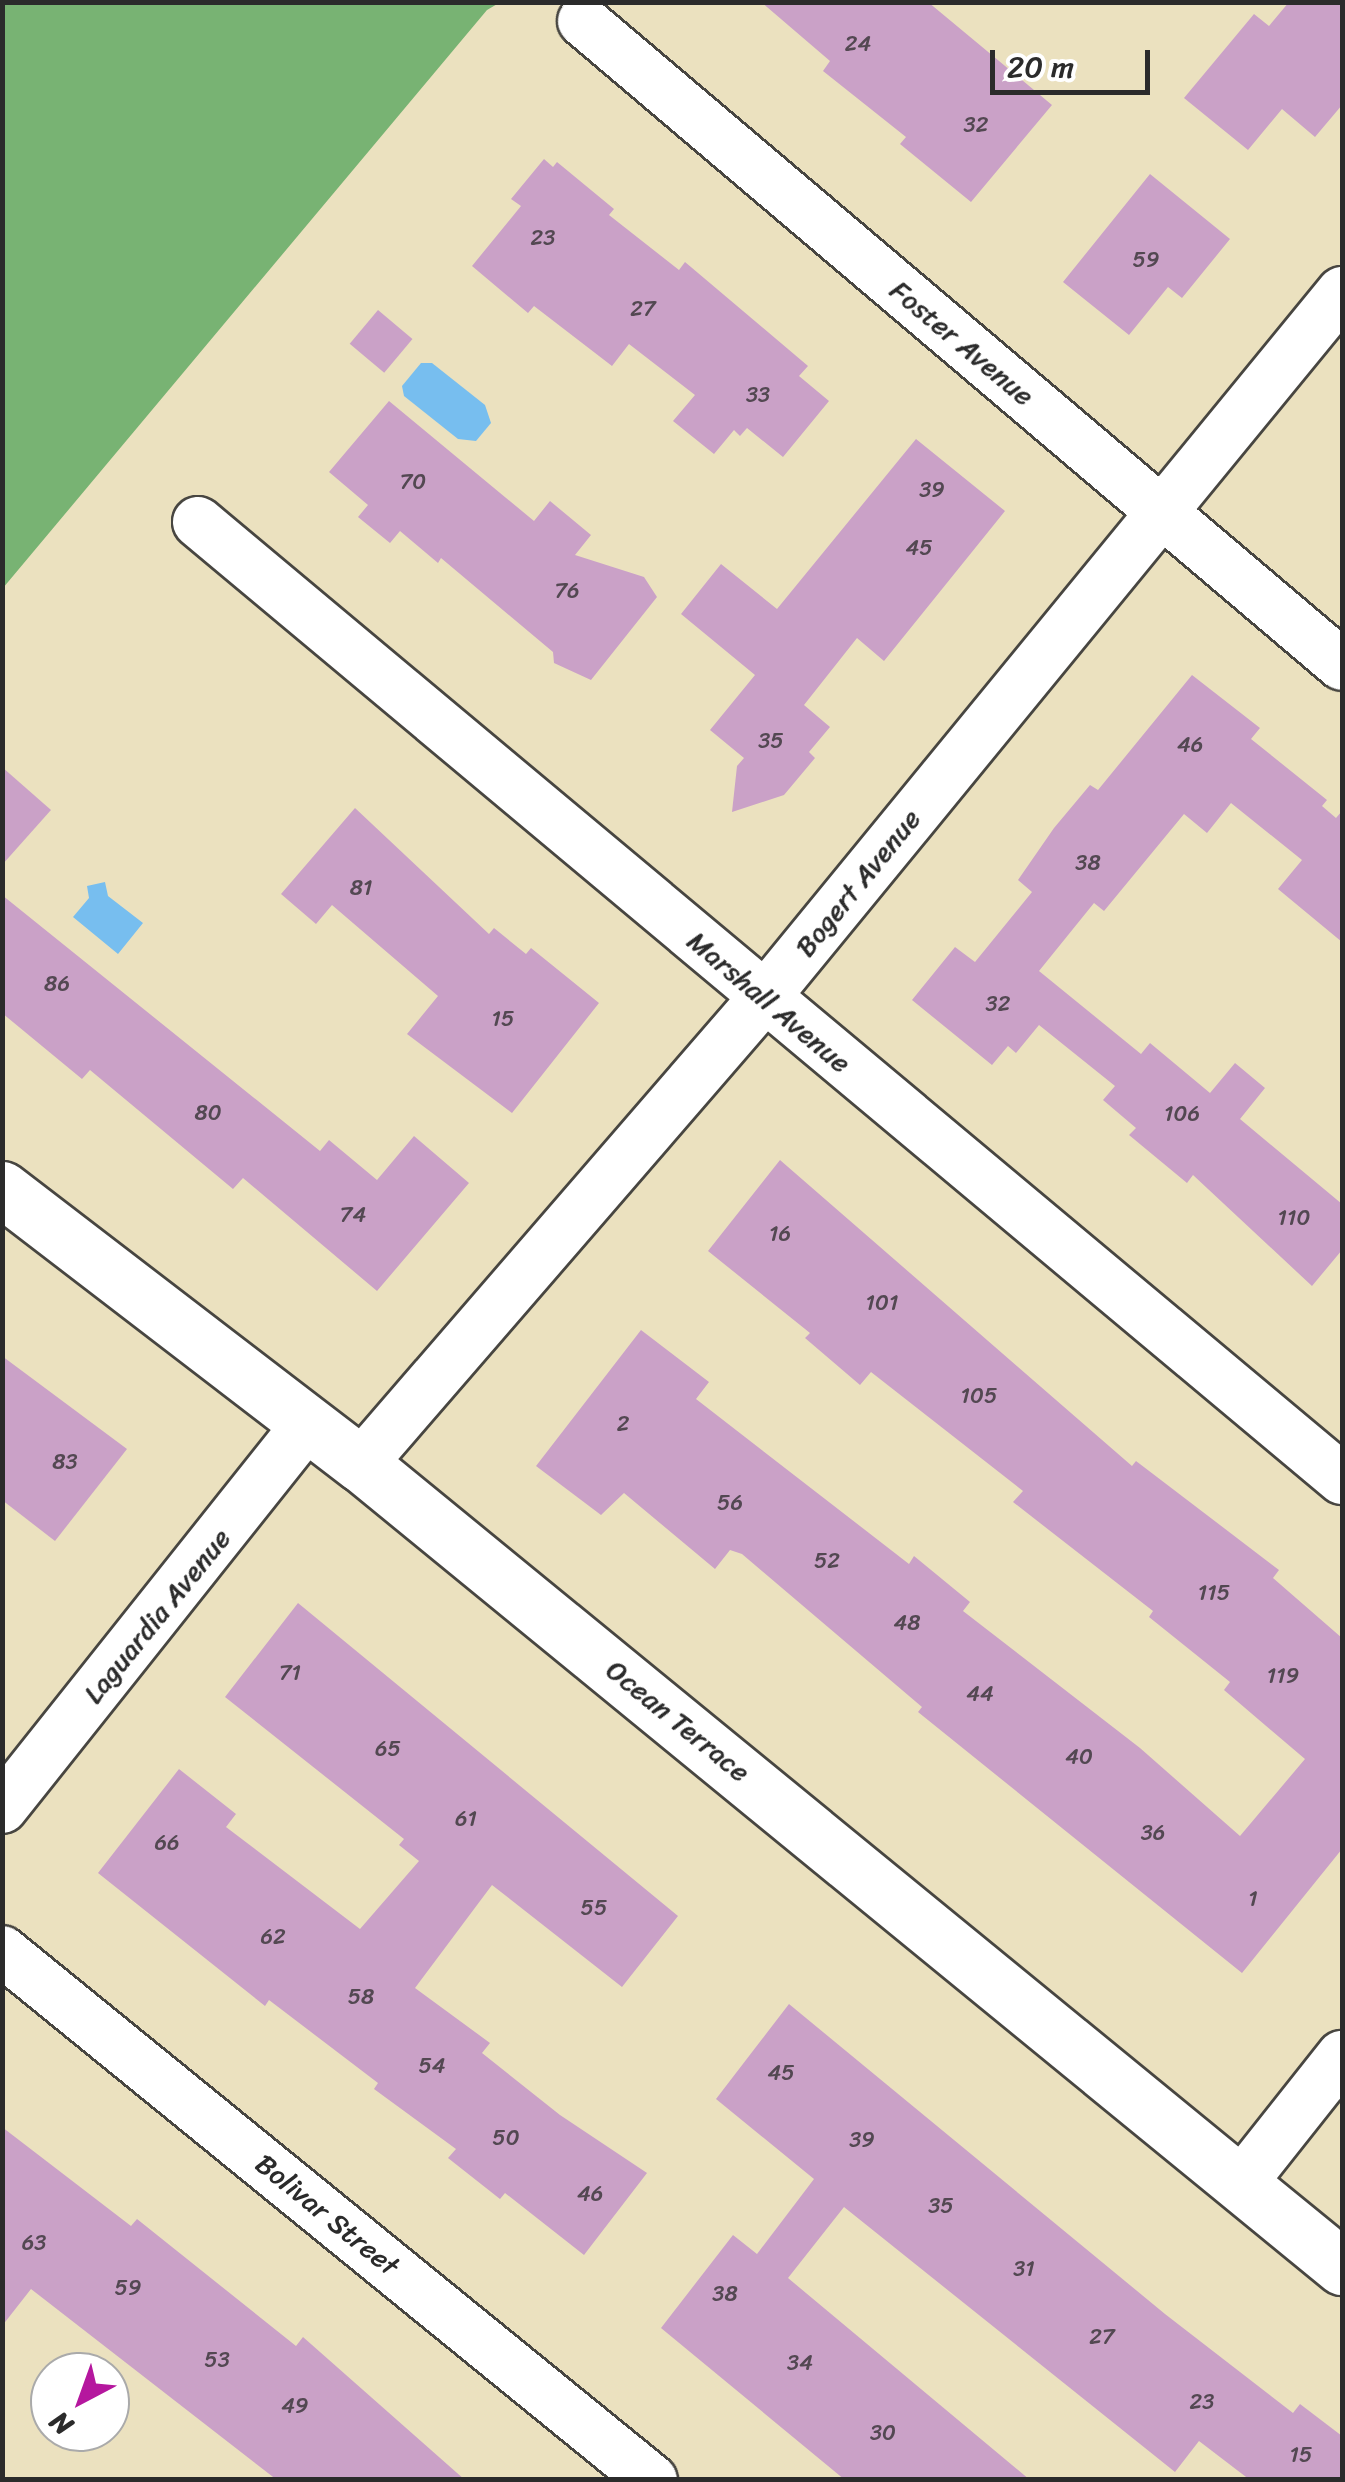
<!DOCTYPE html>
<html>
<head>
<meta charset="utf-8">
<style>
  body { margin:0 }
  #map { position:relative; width:1345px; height:2482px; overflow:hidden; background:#ebe1bf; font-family:Sriracha,sans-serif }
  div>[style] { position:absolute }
  .forest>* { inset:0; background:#78b373 }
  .water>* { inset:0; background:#77beef }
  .building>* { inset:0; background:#caa1c7; transform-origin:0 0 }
  .roads { filter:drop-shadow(2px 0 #484641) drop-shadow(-2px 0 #484641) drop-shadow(0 2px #484641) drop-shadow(0 -2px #484641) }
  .street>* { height:50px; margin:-25px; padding:0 25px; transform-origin:25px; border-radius:25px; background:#fff }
  .secondary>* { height:55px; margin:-27.5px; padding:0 27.5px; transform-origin:27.5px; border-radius:27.5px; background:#fff }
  span { translate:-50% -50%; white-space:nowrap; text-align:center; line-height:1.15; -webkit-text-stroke:8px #fff; paint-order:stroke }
  .number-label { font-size:22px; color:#534852 }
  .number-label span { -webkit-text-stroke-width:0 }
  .street-label { font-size:28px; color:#2b2b2b }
  .frame { position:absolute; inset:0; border:5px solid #2b2b2b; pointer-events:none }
  .north { position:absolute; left:30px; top:2352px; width:100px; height:100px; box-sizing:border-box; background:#fff; border:2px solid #aaa; border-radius:50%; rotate:221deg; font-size:28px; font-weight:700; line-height:40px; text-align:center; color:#2b2b2b }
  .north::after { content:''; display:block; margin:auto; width:35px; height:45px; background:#b5179e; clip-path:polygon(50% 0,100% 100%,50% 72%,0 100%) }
  .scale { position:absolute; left:990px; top:50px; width:160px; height:45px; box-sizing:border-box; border:5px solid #2b2b2b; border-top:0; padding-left:12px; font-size:30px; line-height:35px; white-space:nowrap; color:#2b2b2b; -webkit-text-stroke:8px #fff; paint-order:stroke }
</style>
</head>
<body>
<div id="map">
  <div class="forest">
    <div style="clip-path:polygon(3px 2px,499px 3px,487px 10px,3px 588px)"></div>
  </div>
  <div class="water">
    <div style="clip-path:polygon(421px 363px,432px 363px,485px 405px,491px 423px,476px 441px,458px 439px,404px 396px,402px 386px)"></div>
    <div style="clip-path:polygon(105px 882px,108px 896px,143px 923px,118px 954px,73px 917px,89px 898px,87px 886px)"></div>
  </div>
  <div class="building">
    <div style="clip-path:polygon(761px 2px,928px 2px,1052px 105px,971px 202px,900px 144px,906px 137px,823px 71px,830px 61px)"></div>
    <div style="clip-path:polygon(1289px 2px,1342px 2px,1342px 105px,1315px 137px,1282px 109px,1248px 150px,1184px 98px,1254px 14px,1269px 26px)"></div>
    <div style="clip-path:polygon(544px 159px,553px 167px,557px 162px,614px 209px,609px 215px,679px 270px,685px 262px,808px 366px,799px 376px,829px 401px,783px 457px,747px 428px,740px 436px,734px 430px,714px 454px,673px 421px,695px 395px,629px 344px,612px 366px,534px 306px,528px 313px,472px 266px,521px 206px,511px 199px)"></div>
    <div style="clip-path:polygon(1150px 174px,1230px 239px,1182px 298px,1168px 287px,1129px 335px,1063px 282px)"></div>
    <div style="left:378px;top:310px;width:45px;height:44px;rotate:40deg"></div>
    <div style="clip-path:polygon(389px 401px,534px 521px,550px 501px,591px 535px,575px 555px,644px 577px,657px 597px,591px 680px,554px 663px,553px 652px,441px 558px,438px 563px,400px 531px,390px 543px,358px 517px,368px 505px,329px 472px)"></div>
    <div style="clip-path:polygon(916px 439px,1005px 511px,884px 661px,857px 638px,804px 705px,830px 727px,809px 752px,815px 758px,784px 795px,732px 812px,737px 766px,744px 758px,710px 730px,755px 675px,681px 614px,721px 564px,777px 609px)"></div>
    <div style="clip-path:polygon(1192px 675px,1260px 728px,1251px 739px,1327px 800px,1322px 806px,1336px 818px,1342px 811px,1342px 942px,1278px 889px,1302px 860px,1231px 803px,1207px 833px,1184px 814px,1104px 911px,1094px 903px,1039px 971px,1141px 1054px,1150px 1043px,1210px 1093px,1235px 1063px,1265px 1088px,1240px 1119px,1342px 1204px,1342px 1250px,1312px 1286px,1193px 1175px,1187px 1183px,1129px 1135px,1136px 1128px,1103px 1100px,1115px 1086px,1039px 1025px,1016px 1053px,1008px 1046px,992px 1065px,912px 1000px,955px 947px,975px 962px,1032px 892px,1018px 880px,1054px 828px,1090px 785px,1098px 790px)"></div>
    <div style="clip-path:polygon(2px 767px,51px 810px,2px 865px)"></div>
    <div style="clip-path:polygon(355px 808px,489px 934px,494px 928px,526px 954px,531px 948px,599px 1003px,512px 1113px,407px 1034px,438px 996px,332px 905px,316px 924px,281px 894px)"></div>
    <div style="clip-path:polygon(2px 895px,320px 1151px,329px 1140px,377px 1180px,414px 1136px,469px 1183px,377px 1291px,243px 1178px,233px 1189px,90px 1070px,82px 1079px,2px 1013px)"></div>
    <div style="clip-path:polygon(780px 1160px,1132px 1466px,1136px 1461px,1279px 1570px,1273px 1578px,1342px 1638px,1342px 1849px,1242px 1973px,918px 1712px,922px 1707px,742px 1554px,730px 1550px,715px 1569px,624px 1493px,601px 1515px,536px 1466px,641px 1330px,709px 1382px,696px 1399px,909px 1564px,914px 1556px,970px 1602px,963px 1611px,1140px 1748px,1240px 1836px,1305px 1759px,1224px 1690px,1230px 1682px,1149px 1617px,1153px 1611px,1013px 1502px,1023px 1491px,871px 1372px,860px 1385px,805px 1338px,810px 1333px,708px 1251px)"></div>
    <div style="clip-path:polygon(2px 1356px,127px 1449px,55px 1541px,2px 1500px)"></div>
    <div style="clip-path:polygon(298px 1603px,678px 1916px,622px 1987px,492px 1885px,415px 1988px,490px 2043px,482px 2053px,560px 2115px,647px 2173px,584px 2255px,505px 2193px,500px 2199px,448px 2158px,456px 2149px,374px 2089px,378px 2083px,269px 2000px,265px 2006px,98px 1873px,179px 1769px,236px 1814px,226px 1827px,360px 1929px,419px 1861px,399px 1845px,404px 1839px,225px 1697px)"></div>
    <div style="clip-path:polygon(789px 2004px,1165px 2314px,1293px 2413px,1300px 2404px,1342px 2436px,1342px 2480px,1250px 2480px,1199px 2441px,1175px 2472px,844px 2207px,788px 2278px,1030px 2480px,845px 2480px,661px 2328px,733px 2235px,757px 2254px,814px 2179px,716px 2099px)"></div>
    <div style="clip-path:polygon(2px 2127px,131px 2226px,137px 2219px,296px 2346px,303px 2337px,465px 2480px,277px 2480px,31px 2289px,2px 2326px)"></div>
  </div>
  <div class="roads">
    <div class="street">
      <div style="left:583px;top:21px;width:995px;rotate:40.31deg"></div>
      <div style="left:198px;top:522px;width:1492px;rotate:39.91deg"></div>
      <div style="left:361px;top:1464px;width:615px;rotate:-49.16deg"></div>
      <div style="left:763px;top:999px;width:914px;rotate:-50.68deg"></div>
      <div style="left:2px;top:1808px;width:492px;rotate:-51.5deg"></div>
      <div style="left:2px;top:1951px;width:838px;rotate:39.14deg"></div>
      <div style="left:1242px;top:2182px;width:161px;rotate:-51.6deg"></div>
    </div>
    <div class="secondary">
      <div style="left:2px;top:1189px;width:452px;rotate:37.5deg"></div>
      <div style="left:361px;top:1464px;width:1268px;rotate:39.3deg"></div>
    </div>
  </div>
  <div class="number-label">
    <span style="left:858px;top:44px">24</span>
    <span style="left:976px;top:125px">32</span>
    <span style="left:543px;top:238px">23</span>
    <span style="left:1146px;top:260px">59</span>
    <span style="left:643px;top:309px">27</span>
    <span style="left:758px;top:395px">33</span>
    <span style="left:413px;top:482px">70</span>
    <span style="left:932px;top:490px">39</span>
    <span style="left:919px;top:548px">45</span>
    <span style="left:567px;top:591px">76</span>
    <span style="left:771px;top:741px">35</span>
    <span style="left:1190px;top:745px">46</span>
    <span style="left:1088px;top:863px">38</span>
    <span style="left:361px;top:888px">81</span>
    <span style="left:57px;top:984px">86</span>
    <span style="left:998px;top:1004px">32</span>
    <span style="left:503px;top:1019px">15</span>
    <span style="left:208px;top:1113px">80</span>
    <span style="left:1182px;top:1114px">106</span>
    <span style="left:353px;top:1215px">74</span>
    <span style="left:1294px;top:1218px">110</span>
    <span style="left:780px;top:1234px">16</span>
    <span style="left:882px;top:1303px">101</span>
    <span style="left:979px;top:1396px">105</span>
    <span style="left:623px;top:1424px">2</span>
    <span style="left:65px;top:1462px">83</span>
    <span style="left:730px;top:1503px">56</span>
    <span style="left:827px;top:1561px">52</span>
    <span style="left:1214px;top:1593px">115</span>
    <span style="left:907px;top:1623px">48</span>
    <span style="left:290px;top:1673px">71</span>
    <span style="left:1283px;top:1676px">119</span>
    <span style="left:980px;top:1694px">44</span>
    <span style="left:388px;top:1749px">65</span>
    <span style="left:1079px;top:1757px">40</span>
    <span style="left:466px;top:1819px">61</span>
    <span style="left:1153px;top:1833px">36</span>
    <span style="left:167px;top:1843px">66</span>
    <span style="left:1253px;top:1899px">1</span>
    <span style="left:594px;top:1908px">55</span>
    <span style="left:273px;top:1937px">62</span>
    <span style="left:361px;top:1997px">58</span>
    <span style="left:432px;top:2066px">54</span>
    <span style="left:781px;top:2073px">45</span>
    <span style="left:506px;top:2138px">50</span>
    <span style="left:862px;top:2140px">39</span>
    <span style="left:590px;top:2194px">46</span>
    <span style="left:941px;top:2206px">35</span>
    <span style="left:34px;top:2243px">63</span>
    <span style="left:1024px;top:2269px">31</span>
    <span style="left:128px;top:2288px">59</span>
    <span style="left:725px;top:2294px">38</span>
    <span style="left:1102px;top:2337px">27</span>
    <span style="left:217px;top:2360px">53</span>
    <span style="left:800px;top:2363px">34</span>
    <span style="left:1202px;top:2402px">23</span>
    <span style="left:295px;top:2406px">49</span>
    <span style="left:883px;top:2433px">30</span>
    <span style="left:1301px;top:2455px">15</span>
  </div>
  <div class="street-label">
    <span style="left:962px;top:343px;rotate:40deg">Foster Avenue</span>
    <span style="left:858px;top:883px;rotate:-51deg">Bogert Avenue</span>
    <span style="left:769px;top:1002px;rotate:40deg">Marshall Avenue</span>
    <span style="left:157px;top:1616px;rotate:-51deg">Laguardia Avenue</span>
    <span style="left:678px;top:1721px;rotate:39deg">Ocean Terrace</span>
    <span style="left:327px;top:2215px;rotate:39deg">Bolivar Street</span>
  </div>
  <div class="frame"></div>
  <div class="north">N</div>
  <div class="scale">20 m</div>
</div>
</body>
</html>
